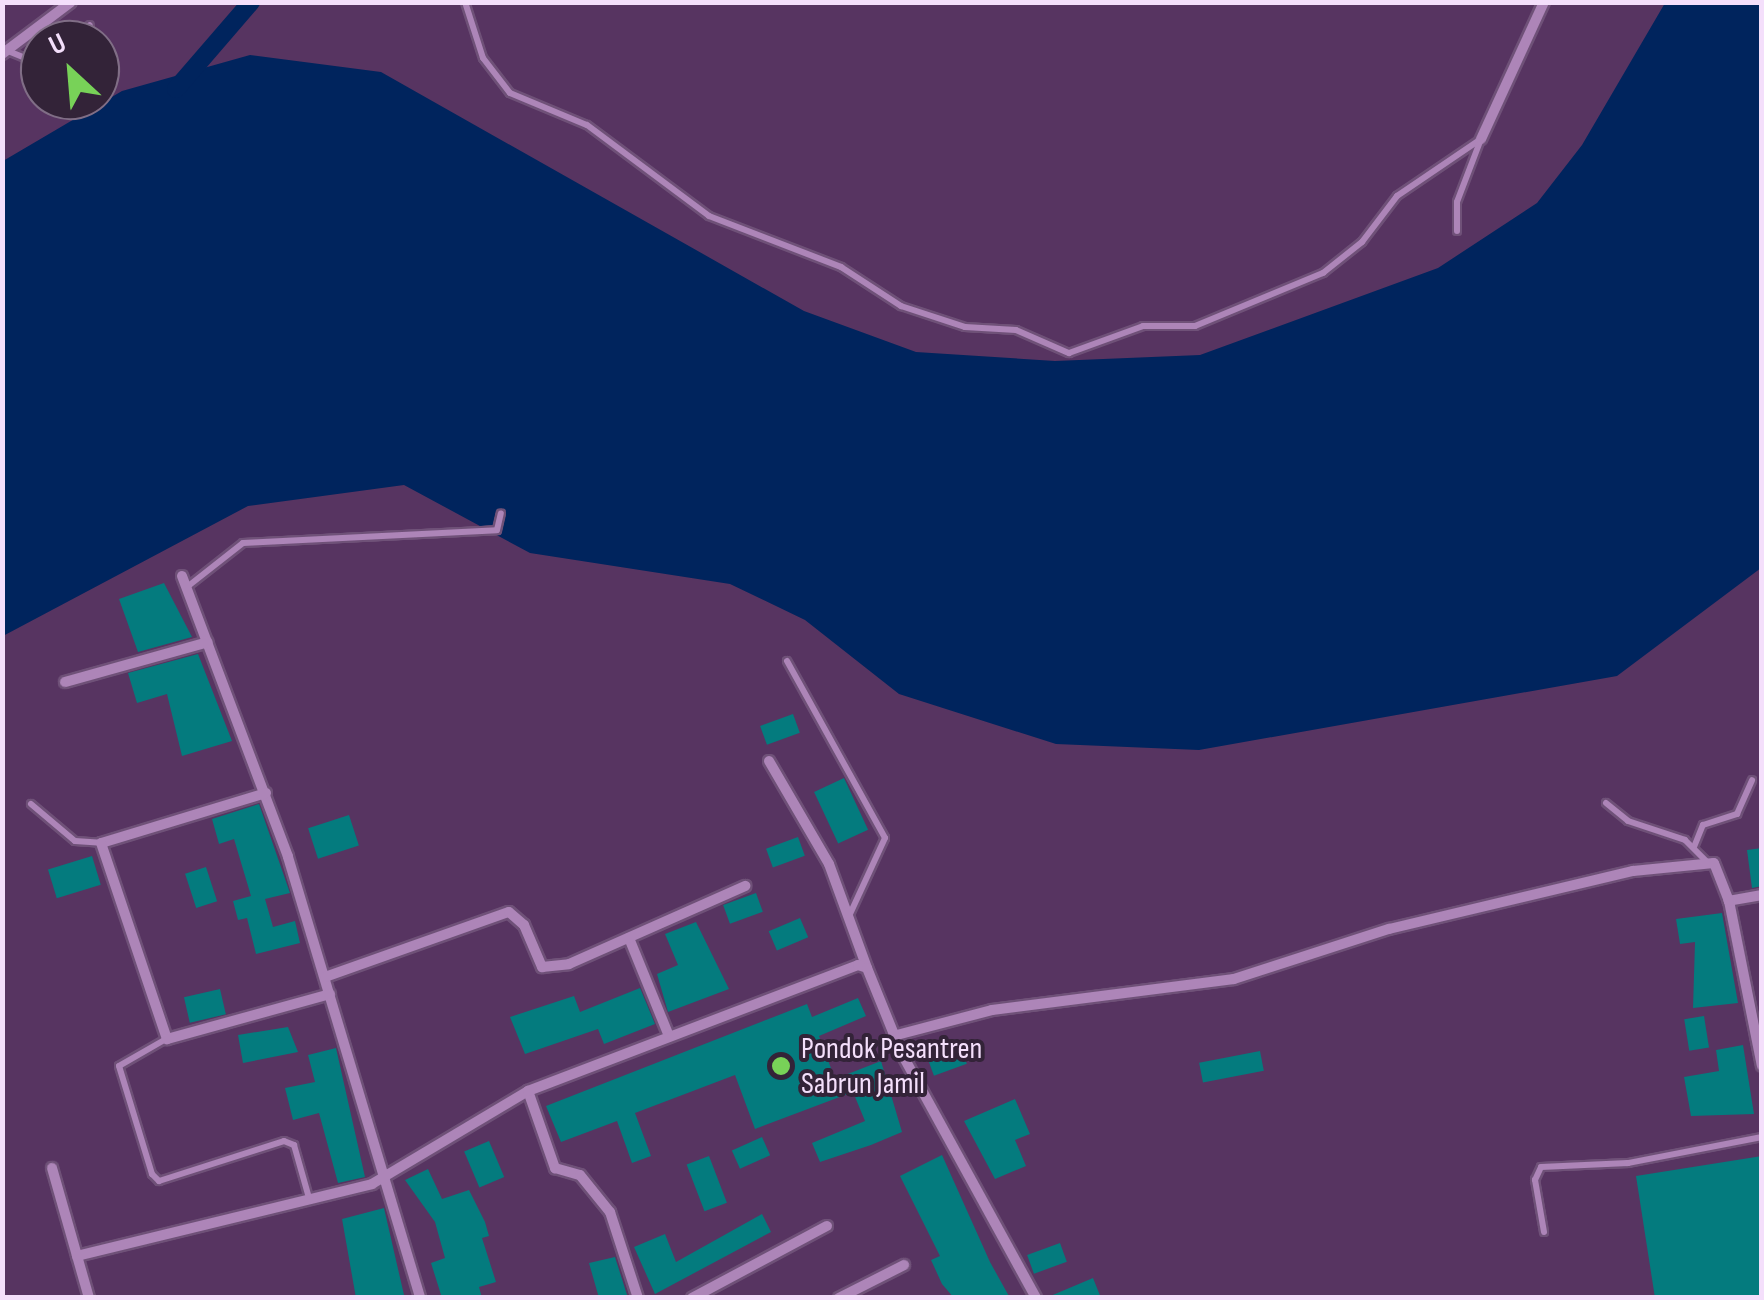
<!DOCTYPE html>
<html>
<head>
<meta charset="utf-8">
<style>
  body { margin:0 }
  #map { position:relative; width:1764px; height:1300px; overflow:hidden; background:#573461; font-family:"Sofia Sans Condensed",sans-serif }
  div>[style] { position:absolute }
  .water>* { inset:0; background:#00245d }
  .canal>* { height:18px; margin:-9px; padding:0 9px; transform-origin:9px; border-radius:9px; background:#00245d }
  .building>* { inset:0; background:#047b7e; transform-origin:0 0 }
  .roads { filter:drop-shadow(2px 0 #6f5178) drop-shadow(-2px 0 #6f5178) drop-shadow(0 2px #6f5178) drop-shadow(0 -2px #6f5178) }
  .service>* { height:6px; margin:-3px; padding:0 3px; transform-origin:3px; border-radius:3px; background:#ad85b8 }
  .minor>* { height:10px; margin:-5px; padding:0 5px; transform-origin:5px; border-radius:5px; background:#ad85b8 }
  .dots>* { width:28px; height:28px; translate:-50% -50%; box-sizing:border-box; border:5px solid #332338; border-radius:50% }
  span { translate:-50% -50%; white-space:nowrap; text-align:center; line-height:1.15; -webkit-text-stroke:8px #332338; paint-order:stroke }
  .poi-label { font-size:30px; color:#f4dffb }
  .left { translate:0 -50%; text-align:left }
  .frame { position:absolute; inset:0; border:5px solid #f4dffb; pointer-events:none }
  .north { position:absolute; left:20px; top:20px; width:100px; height:100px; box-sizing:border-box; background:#332338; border:2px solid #806e86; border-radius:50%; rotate:334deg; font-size:28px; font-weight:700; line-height:40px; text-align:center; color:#f4dffb }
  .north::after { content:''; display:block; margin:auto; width:35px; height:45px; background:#78d258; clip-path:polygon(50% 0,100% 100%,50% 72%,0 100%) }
</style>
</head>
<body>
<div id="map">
  <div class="water">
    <div style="clip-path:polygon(1665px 3px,1761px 3px,1761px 568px,1617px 676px,1199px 750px,1056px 744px,899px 694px,805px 620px,730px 584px,530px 553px,404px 485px,248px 506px,3px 636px,3px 161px,122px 91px,250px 55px,381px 72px,804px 311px,916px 352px,1055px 361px,1200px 355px,1438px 268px,1537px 203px,1582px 145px)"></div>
  </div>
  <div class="canal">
    <div style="left:176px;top:89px;width:115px;rotate:-49.2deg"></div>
  </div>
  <div class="building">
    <div style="clip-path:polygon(164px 583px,192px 637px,138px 652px,119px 599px)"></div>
    <div style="clip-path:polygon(198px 654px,232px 741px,182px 756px,167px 694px,137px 703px,128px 673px)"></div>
    <div style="left:793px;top:714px;width:20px;height:35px;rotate:70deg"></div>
    <div style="left:844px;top:778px;width:57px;height:33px;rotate:65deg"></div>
    <div style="clip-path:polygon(259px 804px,290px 893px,265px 899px,273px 927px,295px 921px,300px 943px,256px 954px,247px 918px,238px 920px,233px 901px,251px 896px,234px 839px,219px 844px,212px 819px)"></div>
    <div style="left:349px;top:815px;width:32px;height:43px;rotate:72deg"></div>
    <div style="left:798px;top:837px;width:20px;height:34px;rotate:70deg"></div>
    <div style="clip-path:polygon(1762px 848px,1762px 886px,1752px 888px,1747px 850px)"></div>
    <div style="left:92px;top:856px;width:30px;height:46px;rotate:73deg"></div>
    <div style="left:206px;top:867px;width:36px;height:22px;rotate:72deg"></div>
    <div style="left:756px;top:893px;width:20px;height:35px;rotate:70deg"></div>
    <div style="clip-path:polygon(1722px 913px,1738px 1003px,1693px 1008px,1695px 942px,1680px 944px,1676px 919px)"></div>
    <div style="left:800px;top:918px;width:21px;height:34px;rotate:67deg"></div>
    <div style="clip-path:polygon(696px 922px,729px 989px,668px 1012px,657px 974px,678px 965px,665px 934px)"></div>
    <div style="clip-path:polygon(640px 988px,655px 1024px,604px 1044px,598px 1029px,525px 1054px,510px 1017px,574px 996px,580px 1012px)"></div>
    <div style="left:220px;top:989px;width:26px;height:37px;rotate:77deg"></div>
    <div style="clip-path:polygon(858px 998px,866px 1016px,819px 1036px,835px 1079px,881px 1061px,902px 1132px,871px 1145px,820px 1162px,812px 1143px,865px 1121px,853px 1092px,755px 1129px,735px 1075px,635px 1113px,651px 1156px,632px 1163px,617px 1121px,561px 1142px,546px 1106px,807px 1004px,812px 1017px)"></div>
    <div style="left:1704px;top:1016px;width:32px;height:20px;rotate:81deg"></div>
    <div style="clip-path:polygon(288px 1027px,298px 1052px,243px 1063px,238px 1035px)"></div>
    <div style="left:960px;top:1045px;width:20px;height:35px;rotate:70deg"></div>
    <div style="clip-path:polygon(1743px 1045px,1754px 1114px,1691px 1116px,1684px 1077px,1719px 1071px,1716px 1050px)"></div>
    <div style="clip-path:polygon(336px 1048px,365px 1177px,338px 1183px,319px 1113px,293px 1120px,285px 1088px,315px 1082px,308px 1055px)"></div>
    <div style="left:1260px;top:1051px;width:20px;height:62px;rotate:79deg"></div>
    <div style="clip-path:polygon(1015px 1099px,1030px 1134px,1015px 1140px,1026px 1166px,995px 1179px,964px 1121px)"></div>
    <div style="left:762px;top:1137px;width:20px;height:33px;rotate:66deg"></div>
    <div style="left:489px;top:1141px;width:39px;height:27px;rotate:67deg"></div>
    <div style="clip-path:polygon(942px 1155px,990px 1262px,1010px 1298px,954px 1298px,942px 1284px,931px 1260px,940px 1256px,900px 1176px)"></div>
    <div style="left:709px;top:1156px;width:50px;height:24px;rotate:69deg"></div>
    <div style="clip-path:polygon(1762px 1156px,1762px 1298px,1655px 1298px,1636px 1176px)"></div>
    <div style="clip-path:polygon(428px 1169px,442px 1199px,469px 1190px,485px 1222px,489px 1236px,482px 1238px,496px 1282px,479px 1287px,482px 1298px,442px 1298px,431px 1263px,445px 1258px,435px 1222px,405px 1180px)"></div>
    <div style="clip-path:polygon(384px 1208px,404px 1295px,356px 1298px,342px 1219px)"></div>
    <div style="clip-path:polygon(762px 1214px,771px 1232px,655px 1294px,634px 1247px,665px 1234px,676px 1262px)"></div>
    <div style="left:1060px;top:1243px;width:20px;height:35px;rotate:70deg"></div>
    <div style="clip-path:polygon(615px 1257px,628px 1298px,599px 1298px,589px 1263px)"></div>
    <div style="clip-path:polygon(1093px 1278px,1101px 1298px,1048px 1298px,1048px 1297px)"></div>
  </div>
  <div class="roads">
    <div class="service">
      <div style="left:465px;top:2px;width:59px;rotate:72.2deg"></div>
      <div style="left:483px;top:58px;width:44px;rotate:52.4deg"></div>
      <div style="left:510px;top:93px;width:83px;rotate:22.6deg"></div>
      <div style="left:587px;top:125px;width:152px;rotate:36.7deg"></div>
      <div style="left:709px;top:216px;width:142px;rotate:21.1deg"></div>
      <div style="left:841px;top:267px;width:72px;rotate:33deg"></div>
      <div style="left:901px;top:306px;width:67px;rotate:18.2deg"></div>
      <div style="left:965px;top:327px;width:51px;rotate:3.4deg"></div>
      <div style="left:1016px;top:330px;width:58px;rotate:23.5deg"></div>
      <div style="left:1069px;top:353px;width:79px;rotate:-20deg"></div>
      <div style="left:1143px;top:326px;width:52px"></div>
      <div style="left:1195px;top:326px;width:139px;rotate:-22.5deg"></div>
      <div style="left:1323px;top:273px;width:50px;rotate:-38.5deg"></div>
      <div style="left:1362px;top:242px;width:58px;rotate:-52.7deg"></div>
      <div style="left:1397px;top:196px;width:102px;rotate:-34.2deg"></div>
      <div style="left:1481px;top:139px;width:67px;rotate:110.9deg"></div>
      <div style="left:1457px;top:202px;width:29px;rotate:90deg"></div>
      <div style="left:72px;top:40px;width:23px;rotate:-40deg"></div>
      <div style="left:8px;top:51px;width:35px;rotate:22deg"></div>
      <div style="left:187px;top:587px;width:71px;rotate:-38.2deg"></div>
      <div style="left:243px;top:543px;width:254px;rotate:-2.9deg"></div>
      <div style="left:497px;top:530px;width:17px;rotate:-77deg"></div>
      <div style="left:787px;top:661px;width:202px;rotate:61deg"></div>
      <div style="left:885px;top:838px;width:84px;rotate:114.7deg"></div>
      <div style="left:1606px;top:803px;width:28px;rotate:39deg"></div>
      <div style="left:1628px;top:821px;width:60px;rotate:18.4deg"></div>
      <div style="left:1685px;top:840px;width:30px;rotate:45deg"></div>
      <div style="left:31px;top:804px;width:57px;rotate:40.1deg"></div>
      <div style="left:75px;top:841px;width:26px;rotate:4deg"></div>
      <div style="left:1694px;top:847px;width:24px;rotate:-68deg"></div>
      <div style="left:1703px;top:825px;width:36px;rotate:-18deg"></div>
      <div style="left:1737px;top:814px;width:37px;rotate:-66deg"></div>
      <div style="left:166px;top:1039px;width:54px;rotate:150.1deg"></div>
      <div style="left:119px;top:1066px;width:113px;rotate:73deg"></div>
      <div style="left:152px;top:1174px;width:10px;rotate:45deg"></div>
      <div style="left:159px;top:1181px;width:131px;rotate:-17.7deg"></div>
      <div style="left:284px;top:1141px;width:11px;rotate:22deg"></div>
      <div style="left:294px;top:1145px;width:55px;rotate:74.2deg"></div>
      <div style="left:1544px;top:1232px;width:53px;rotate:-99.8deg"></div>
      <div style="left:1535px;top:1180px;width:14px;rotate:-65deg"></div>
      <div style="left:1541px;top:1167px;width:87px;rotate:-2.6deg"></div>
      <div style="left:1628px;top:1163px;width:136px;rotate:-11deg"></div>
    </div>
    <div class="minor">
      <div style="left:2px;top:54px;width:86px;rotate:-37deg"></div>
      <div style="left:1481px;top:139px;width:151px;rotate:-65.3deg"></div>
      <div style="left:182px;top:576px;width:300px;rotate:69.3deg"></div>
      <div style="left:288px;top:857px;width:460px;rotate:73.3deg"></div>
      <div style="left:65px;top:682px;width:148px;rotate:-15.6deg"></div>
      <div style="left:769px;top:761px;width:119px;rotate:59.8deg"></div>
      <div style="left:829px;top:864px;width:111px;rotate:69.9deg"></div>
      <div style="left:266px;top:793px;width:172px;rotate:163.1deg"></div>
      <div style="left:101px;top:843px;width:207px;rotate:71.4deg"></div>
      <div style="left:167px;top:1039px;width:169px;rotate:-15.4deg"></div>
      <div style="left:1762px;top:895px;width:34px;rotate:170deg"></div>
      <div style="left:1729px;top:901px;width:168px;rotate:78.7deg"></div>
      <div style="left:629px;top:938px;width:106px;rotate:67.8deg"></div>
      <div style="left:325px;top:977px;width:195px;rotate:-19.5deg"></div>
      <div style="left:509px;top:912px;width:20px;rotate:41deg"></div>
      <div style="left:524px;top:925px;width:46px;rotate:66.8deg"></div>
      <div style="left:542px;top:967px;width:27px;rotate:-6deg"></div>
      <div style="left:569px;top:964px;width:193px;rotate:-23.9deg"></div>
      <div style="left:893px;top:1036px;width:102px;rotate:-14.7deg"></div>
      <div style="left:992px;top:1010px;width:244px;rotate:-7.3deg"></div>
      <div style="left:1234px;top:979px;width:163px;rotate:-17.9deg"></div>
      <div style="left:1389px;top:929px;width:251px;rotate:-13.4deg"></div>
      <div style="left:1633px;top:871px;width:81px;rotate:-5.6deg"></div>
      <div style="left:1714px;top:863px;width:41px;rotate:68.5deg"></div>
      <div style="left:528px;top:1091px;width:82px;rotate:70.7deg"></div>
      <div style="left:555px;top:1168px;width:26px;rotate:16deg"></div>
      <div style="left:580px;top:1175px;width:48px;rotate:51deg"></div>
      <div style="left:610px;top:1212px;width:90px;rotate:72deg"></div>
      <div style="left:52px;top:1168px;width:135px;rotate:74.1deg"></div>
      <div style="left:77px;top:1256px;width:304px;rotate:-13.7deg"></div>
      <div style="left:372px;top:1184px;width:182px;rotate:-30.8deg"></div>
      <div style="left:528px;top:1091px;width:353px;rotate:-20.9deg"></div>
      <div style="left:858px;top:965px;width:9px;rotate:18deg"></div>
      <div style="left:867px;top:968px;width:93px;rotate:67.9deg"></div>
      <div style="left:902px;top:1054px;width:278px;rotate:61.2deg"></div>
      <div style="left:692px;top:1298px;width:153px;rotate:-28.1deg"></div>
      <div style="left:839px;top:1298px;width:73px;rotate:-26.9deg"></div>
    </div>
  </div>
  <div class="dots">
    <div style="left:781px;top:1066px;background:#78d258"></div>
  </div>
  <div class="poi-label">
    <span class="left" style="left:801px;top:1066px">Pondok Pesantren<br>Sabrun Jamil</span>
  </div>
  <div class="frame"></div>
  <div class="north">U</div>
</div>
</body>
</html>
